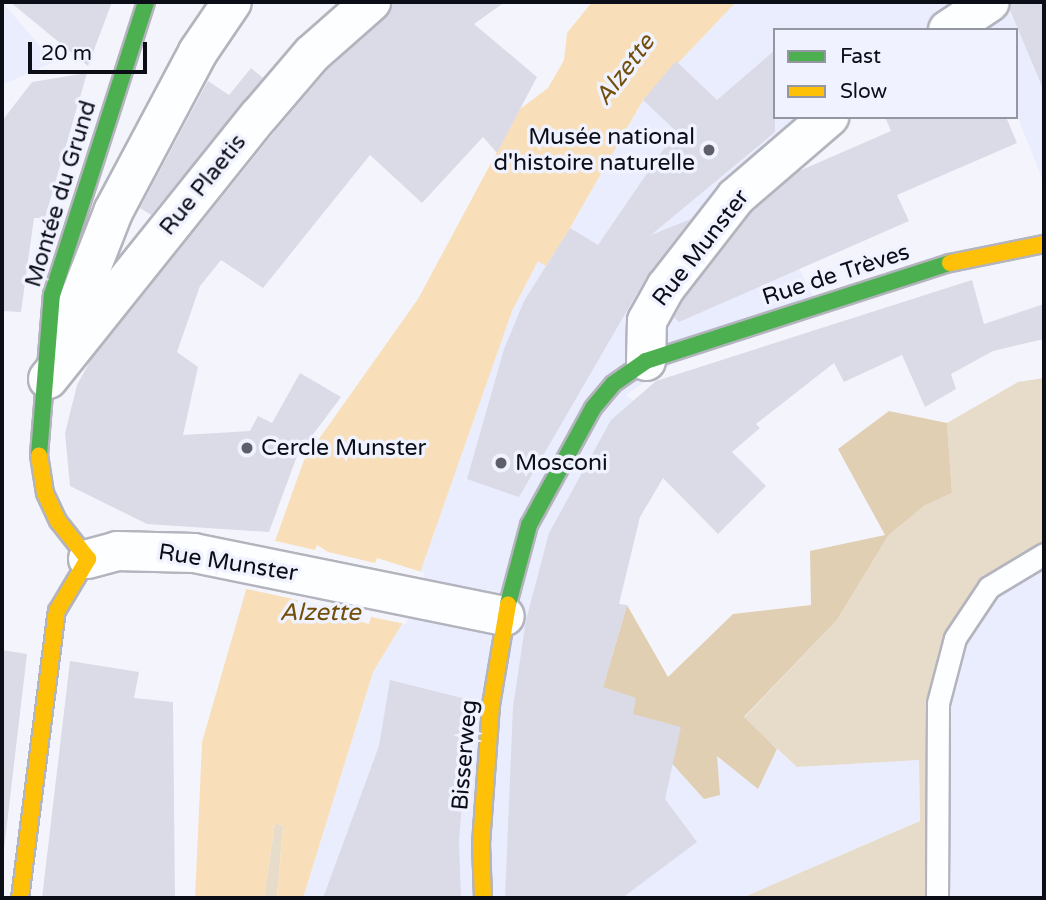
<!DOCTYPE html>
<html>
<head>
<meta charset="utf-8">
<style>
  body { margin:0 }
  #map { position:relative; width:1046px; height:900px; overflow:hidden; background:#f4f5fc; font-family:"Varela Round",sans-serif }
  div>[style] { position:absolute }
  .built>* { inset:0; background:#eaedfd }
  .green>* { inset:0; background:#e7dbc9 }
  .forest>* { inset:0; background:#e1cfb3 }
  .water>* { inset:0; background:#f8dfba }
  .pier>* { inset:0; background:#f4f5fc }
  .building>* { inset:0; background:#dadbe6 }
  .roads { filter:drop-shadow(2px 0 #b3b4bd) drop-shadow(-2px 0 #b3b4bd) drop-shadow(0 2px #b3b4bd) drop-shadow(0 -2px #b3b4bd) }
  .lane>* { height:21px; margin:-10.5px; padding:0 10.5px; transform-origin:10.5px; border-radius:10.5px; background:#fdfeff }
  .street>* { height:38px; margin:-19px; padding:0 19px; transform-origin:19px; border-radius:19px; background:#fdfeff }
  .fast>* { height:16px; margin:-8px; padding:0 8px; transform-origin:8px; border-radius:8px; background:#4caf50 }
  .slow>* { height:16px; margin:-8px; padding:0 8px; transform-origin:8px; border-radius:8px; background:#ffc107 }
  .dots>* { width:19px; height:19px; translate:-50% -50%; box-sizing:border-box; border:4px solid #f0f2ff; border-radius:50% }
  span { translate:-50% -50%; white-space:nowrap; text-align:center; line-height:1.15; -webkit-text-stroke:7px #f0f2ff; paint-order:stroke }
  .poi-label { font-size:23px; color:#0b0d17 }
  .right { translate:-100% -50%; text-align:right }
  .left { translate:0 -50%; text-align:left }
  .street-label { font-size:23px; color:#0b0d17 }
  .water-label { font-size:24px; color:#72500b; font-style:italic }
  .frame { position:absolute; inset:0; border:4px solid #0b0d17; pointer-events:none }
  .legend { position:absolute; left:773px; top:28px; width:245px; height:91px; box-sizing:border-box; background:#f0f2ff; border:2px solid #9496a2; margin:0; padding:9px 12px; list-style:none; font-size:21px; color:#0b0d17 }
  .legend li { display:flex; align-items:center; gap:14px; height:35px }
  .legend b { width:35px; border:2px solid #9496a2 }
  .scale { position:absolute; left:28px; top:42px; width:119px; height:32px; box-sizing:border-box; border:4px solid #0b0d17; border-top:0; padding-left:9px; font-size:21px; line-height:24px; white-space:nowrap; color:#0b0d17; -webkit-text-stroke:5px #f0f2ff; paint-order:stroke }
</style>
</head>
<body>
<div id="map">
  <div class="built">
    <div style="clip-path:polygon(2px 2px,54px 62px,2px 85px)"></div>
    <div style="clip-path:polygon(736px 2px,1044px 2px,1044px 183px,1016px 113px,1016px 30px,984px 30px,976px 10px,948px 30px,775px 30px,775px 117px,829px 117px,755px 180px,816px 302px,693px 350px,626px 395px,684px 442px,648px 504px,632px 498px,619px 604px,627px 605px,603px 687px,636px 698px,633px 714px,681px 727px,757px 788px,777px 749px,797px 767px,919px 760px,920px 821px,742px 898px,633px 898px,631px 894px,630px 898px,303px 898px,373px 672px,402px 623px,512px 311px,538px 261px,546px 266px,570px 228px,643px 100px)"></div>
    <div style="clip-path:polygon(1044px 554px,1044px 898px,937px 898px,938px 703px,989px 587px)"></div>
  </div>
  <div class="green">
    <div style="clip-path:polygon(1044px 378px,1044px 554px,989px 587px,938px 703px,937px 898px,742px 898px,920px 821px,919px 760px,797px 767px,744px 718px,837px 620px,888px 536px,924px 506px,952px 493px,947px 423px,1018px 382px)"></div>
    <div style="clip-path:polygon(275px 823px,283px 826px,277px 898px,264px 898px)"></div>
  </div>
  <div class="forest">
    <div style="clip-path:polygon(889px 411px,947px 423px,952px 493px,924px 506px,888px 536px,837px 620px,744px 717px,777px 749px,758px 789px,717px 756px,720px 795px,704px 799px,603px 687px,627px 605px,668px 677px,733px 614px,811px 605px,810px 551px,885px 535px,838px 449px)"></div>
  </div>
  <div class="water">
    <div style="clip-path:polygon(592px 2px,736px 2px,643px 100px,570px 228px,546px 266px,538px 261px,512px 311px,402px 624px,373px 672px,303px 898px,277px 898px,283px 826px,275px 823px,264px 898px,195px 898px,202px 742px,246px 590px,275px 541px,304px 460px,418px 299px,520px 109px,548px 88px,564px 60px,567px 33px)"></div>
  </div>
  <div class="pier">
    <div style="clip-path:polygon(271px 540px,315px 550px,317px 545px,328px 552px,375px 563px,377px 558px,425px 573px,406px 624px,371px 617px,369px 624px,356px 620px,358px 614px,311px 604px,308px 611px,296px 607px,298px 600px,242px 588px)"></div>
  </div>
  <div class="building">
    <div style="clip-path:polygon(10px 2px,112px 2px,88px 66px)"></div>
    <div style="clip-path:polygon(392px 2px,505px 2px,474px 24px,537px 77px,497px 153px,483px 137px,422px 203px,370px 155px,263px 288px,221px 260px,200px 286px,177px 352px,198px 367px,183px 435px,250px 431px,258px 416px,272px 423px,300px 373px,341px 397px,297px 456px,269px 532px,147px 524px,70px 486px,65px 433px,77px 385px,90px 361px,276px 130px,328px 69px,385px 18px)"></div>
    <div style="clip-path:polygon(1012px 2px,1044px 2px,1044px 91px,1010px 10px)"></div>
    <div style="clip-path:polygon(775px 50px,775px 132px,651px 235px,691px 219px,647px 276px,519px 497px,467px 479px,504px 349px,524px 301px,570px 228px,598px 245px,676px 131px,643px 100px,676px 61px,717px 100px)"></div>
    <div style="clip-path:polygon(251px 68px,263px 78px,151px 215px,140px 208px,208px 81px,229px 95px)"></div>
    <div style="clip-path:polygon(87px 73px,45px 218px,34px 218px,21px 312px,2px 311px,2px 121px,32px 82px)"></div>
    <div style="clip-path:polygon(885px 117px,1006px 117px,1017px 143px,897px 195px,909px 221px,679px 322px,674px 317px,684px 299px,752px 212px,799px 171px,891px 131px)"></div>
    <div style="clip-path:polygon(972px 280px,984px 324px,1044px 304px,1044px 339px,993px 351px,951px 374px,956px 389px,925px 407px,902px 355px,844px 382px,834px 363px,756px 424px,760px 428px,732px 452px,766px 486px,718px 534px,663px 478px,640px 517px,619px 604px,627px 605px,603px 687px,636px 698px,633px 714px,681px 727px,665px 799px,697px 842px,622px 898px,505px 898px,513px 707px,526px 620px,549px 533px,611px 420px,656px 381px)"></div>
    <div style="clip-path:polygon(2px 650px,27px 654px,2px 866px)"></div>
    <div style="clip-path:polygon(70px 661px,139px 672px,134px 698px,173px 702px,175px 898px,42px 898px)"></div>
    <div style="clip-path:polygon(390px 680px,470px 700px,459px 842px,461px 898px,323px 898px,379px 746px)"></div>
  </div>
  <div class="roads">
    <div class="lane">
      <div style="left:937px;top:898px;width:195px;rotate:-89.7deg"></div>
      <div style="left:938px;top:703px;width:67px;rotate:-75.3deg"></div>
      <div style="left:955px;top:638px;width:61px;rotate:-56.3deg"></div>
      <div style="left:989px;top:587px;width:64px;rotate:-31deg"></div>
    </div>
    <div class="street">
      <div style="left:948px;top:30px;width:50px;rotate:-33.7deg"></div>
      <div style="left:61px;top:345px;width:143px;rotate:-68.6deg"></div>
      <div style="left:113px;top:212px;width:181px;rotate:-62deg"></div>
      <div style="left:198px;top:52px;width:60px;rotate:-55.8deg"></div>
      <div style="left:646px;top:361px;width:40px;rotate:-88.6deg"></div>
      <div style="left:647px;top:321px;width:39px;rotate:-61deg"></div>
      <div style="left:666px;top:287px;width:114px;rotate:-52.1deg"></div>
      <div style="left:736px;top:197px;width:123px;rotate:-40.7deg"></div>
      <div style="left:48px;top:379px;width:337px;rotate:-51.3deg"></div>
      <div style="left:259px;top:116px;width:82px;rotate:-49.5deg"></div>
      <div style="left:312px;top:54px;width:79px;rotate:-41.4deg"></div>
      <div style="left:88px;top:559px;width:30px;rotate:-15deg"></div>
      <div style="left:117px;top:551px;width:77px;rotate:1.5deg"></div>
      <div style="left:194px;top:553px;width:317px;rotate:11.5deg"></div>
    </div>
    <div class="fast">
      <div style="left:39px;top:455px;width:161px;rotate:-85.4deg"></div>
      <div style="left:52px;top:295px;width:308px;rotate:-72.2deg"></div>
      <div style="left:508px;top:604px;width:82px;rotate:-75.1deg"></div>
      <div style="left:529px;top:525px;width:133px;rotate:-61.3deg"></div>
      <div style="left:593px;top:408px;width:31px;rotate:-50deg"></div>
      <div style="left:613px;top:384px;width:40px;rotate:-34.9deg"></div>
      <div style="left:646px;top:361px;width:319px;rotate:-17.9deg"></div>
    </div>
    <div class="slow">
      <div style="left:950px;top:263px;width:96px;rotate:-11.4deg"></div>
      <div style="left:20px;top:898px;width:289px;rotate:-82.7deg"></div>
      <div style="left:57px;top:611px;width:61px;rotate:-59.2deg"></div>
      <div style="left:88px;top:559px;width:48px;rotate:-128.3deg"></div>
      <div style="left:58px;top:521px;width:31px;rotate:-115deg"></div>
      <div style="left:45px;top:493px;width:38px;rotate:-99deg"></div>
      <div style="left:483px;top:898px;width:54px;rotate:-92.1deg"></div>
      <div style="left:481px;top:844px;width:139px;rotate:-85.9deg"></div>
      <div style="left:491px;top:705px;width:102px;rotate:-80.4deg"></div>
    </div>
  </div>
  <div class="dots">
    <div style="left:709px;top:150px;background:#5d5e67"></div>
    <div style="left:247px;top:448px;background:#5d5e67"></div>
    <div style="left:501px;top:463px;background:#5d5e67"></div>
  </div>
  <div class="poi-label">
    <span class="right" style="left:695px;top:150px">Musée national<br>d'histoire naturelle</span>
    <span class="left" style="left:261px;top:448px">Cercle Munster</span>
    <span class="left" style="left:515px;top:463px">Mosconi</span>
  </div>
  <div class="street-label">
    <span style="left:203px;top:185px;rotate:-51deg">Rue Plaetis</span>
    <span style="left:61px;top:194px;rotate:-73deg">Montée du Grund</span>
    <span style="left:701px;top:248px;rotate:-52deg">Rue Munster</span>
    <span style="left:836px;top:275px;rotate:-18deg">Rue de Trèves</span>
    <span style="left:228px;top:563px;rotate:9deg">Rue Munster</span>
    <span style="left:465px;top:755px;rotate:-85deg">Bisserweg</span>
  </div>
  <div class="water-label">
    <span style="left:625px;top:70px;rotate:-53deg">Alzette</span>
    <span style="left:320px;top:613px">Alzette</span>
  </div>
  <div class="frame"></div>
  <ul class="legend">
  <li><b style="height:9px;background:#4caf50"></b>Fast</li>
  <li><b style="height:9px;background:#ffc107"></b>Slow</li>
  </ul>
  <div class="scale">20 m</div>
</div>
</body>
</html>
